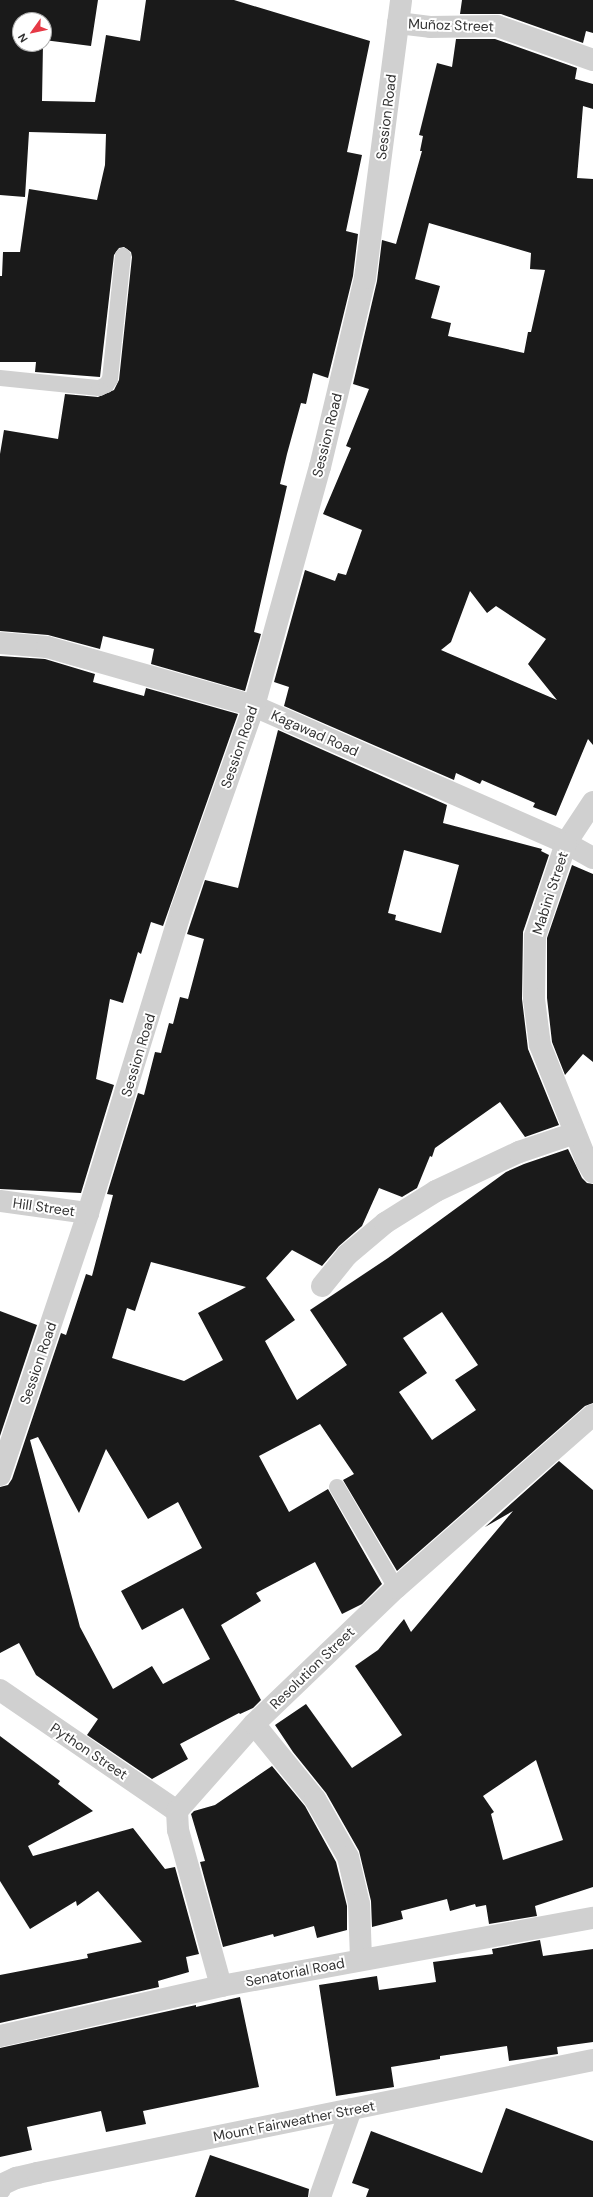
<!DOCTYPE html>
<html>
<head>
<meta charset="utf-8">
<style>
  body { margin:0 }
  #map { position:relative; width:593px; height:2197px; overflow:hidden; background:#fff; font-family:"DM Sans",sans-serif }
  div>[style] { position:absolute }
  .building>* { inset:0; background:#1a1a1a }
  .service>* { height:16px; margin:-8px; padding:0 8px; transform-origin:8px; border-radius:8px; background:#d0d0d0 }
  .minor>* { height:22px; margin:-11px; padding:0 11px; transform-origin:11px; border-radius:11px; background:#d0d0d0 }
  span { translate:-50% -50%; white-space:nowrap; text-align:center; line-height:1.15; -webkit-text-stroke:4px #fff; paint-order:stroke }
  .street-label { font-size:14px; color:#333 }
  .north { position:absolute; left:12px; top:12px; width:40px; height:40px; box-sizing:border-box; background:#fff; border:1px solid #adadad; border-radius:50%; rotate:237deg; font-size:11px; font-weight:700; line-height:16px; text-align:center; color:#333 }
  .north::after { content:''; display:block; margin:auto; width:14px; height:18px; background:#e63946; clip-path:polygon(50% 0,100% 100%,50% 72%,0 100%) }
</style>
</head>
<body>
<div id="map">
  <div class="building">
    <div style="clip-path:polygon(0 0,98px 0,91px 46px,44px 40px,44px 20px,20px 20px,20px 44px,43px 44px,42px 101px,95px 102px,106px 35px,140px 41px,146px 0,234px 0,370px 41px,347px 152px,362px 155px,346px 231px,358px 234px,353px 276px,328px 378px,313px 373px,306px 404px,301px 403px,287px 454px,280px 484px,287px 486px,254px 632px,261px 634px,245px 691px,151px 664px,154px 649px,103px 636px,100px 649px,48px 635px,0 631px,0 454px,4px 430px,58px 439px,65px 394px,98px 397px,114px 390px,119px 380px,132px 257px,131px 252px,124px 247px,119px 248px,114px 255px,100px 377px,35px 372px,36px 362px,0 362px,0 276px,2px 276px,3px 252px,20px 252px,29px 189px,97px 200px,105px 165px,106px 134px,29px 132px,25px 197px,0 195px)"></div>
    <div style="clip-path:polygon(462px 0,593px 0,593px 33px,586px 31px,583px 43px,501px 14px,460px 14px)"></div>
    <div style="clip-path:polygon(evenodd,456px 39px,495px 39px,577px 68px,575px 79px,593px 84px,593px 109px,583px 106px,577px 178px,593px 179px,593px 745px,588px 739px,556px 816px,533px 807px,535px 803px,482px 780px,480px 784px,456px 773px,454px 780px,284px 706px,289px 687px,274px 682px,305px 570px,335px 581px,338px 573px,346px 575px,362px 530px,323px 514px,351px 448px,346px 446px,369px 389px,353px 384px,377px 281px,382px 240px,396px 244px,422px 151px,420px 151px,423px 136px,419px 135px,437px 63px,452px 67px,456px 39px,429px 223px,531px 253px,530px 269px,545px 270px,531px 332px,528px 332px,524px 353px,448px 336px,451px 323px,431px 318px,440px 286px,415px 279px,429px 223px,456px 39px,470px 591px,487px 613px,496px 606px,546px 639px,528px 664px,557px 700px,441px 650px,451px 642px,470px 591px)"></div>
    <div style="clip-path:polygon(0 656px,45px 659px,95px 674px,93px 682px,144px 696px,146px 688px,238px 714px,163px 926px,151px 922px,141px 954px,138px 952px,123px 1003px,110px 999px,96px 1079px,114px 1085px,81px 1193px,0 1189px)"></div>
    <div style="clip-path:polygon(evenodd,278px 730px,447px 805px,443px 823px,542px 849px,541px 851px,549px 855px,523px 932px,522px 999px,528px 1049px,559px 1125px,525px 1137px,500px 1102px,435px 1148px,432px 1157px,430px 1156px,417px 1188px,402px 1197px,379px 1188px,362px 1226px,339px 1246px,322px 1266px,292px 1250px,266px 1278px,295px 1320px,265px 1341px,297px 1400px,347px 1365px,310px 1310px,388px 1258px,506px 1172px,524px 1164px,568px 1149px,582px 1178px,587px 1183px,593px 1184px,593px 1403px,585px 1406px,397px 1571px,343px 1480px,354px 1474px,320px 1424px,259px 1456px,289px 1512px,328px 1489px,382px 1584px,362px 1604px,342px 1614px,315px 1562px,256px 1593px,261px 1601px,221px 1625px,261px 1700px,253px 1708px,240px 1714px,239px 1713px,180px 1744px,188px 1759px,152px 1779px,87px 1735px,98px 1719px,36px 1675px,19px 1643px,0 1653px,0 1487px,8px 1485px,12px 1479px,61px 1333px,66px 1335px,86px 1274px,92px 1276px,113px 1195px,107px 1194px,138px 1093px,144px 1095px,155px 1052px,161px 1053px,169px 1023px,173px 1024px,180px 997px,188px 999px,204px 939px,187px 934px,205px 880px,238px 888px,278px 730px,404px 850px,459px 865px,441px 933px,395px 920px,396px 915px,388px 913px,404px 850px,278px 730px,151px 1262px,246px 1287px,198px 1313px,223px 1360px,184px 1381px,112px 1358px,127px 1308px,135px 1311px,151px 1262px,278px 730px,442px 1312px,478px 1365px,455px 1380px,476px 1410px,432px 1440px,399px 1392px,427px 1373px,403px 1338px,442px 1312px,278px 730px,38px 1437px,79px 1513px,106px 1449px,148px 1519px,178px 1502px,202px 1548px,121px 1591px,142px 1630px,183px 1608px,210px 1659px,163px 1684px,152px 1666px,113px 1689px,80px 1627px,30px 1440px,38px 1437px)"></div>
    <div style="clip-path:polygon(572px 865px,593px 874px,593px 1062px,583px 1054px,565px 1075px,552px 1042px,547px 998px,547px 938px)"></div>
    <div style="clip-path:polygon(0 1311px,37px 1325px,0 1436px)"></div>
    <div style="clip-path:polygon(evenodd,559px 1461px,593px 1490px,593px 1887px,535px 1906px,537px 1916px,489px 1924px,486px 1905px,476px 1907px,475px 1904px,450px 1911px,447px 1899px,401px 1911px,403px 1919px,372px 1927px,371px 1901px,359px 1851px,326px 1793px,293px 1752px,275px 1725px,306px 1704px,352px 1768px,402px 1735px,355px 1666px,378px 1650px,404px 1619px,411px 1632px,513px 1511px,485px 1527px,559px 1461px,536px 1760px,563px 1840px,503px 1860px,491px 1814px,494px 1812px,483px 1796px,536px 1760px)"></div>
    <div style="clip-path:polygon(0 1736px,60px 1781px,58px 1784px,93px 1811px,28px 1846px,33px 1856px,133px 1828px,165px 1869px,175px 1867px,199px 1954px,186px 1957px,189px 1972px,158px 1981px,159px 1987px,0 2023px,0 1975px,88px 1958px,87px 1954px,142px 1942px,98px 1891px,77px 1906px,76px 1901px,30px 1929px,0 1881px)"></div>
    <div style="clip-path:polygon(272px 1766px,305px 1806px,336px 1862px,347px 1906px,347px 1930px,317px 1938px,314px 1926px,274px 1937px,273px 1934px,223px 1947px,200px 1862px,205px 1861px,191px 1814px,194px 1811px,215px 1805px)"></div>
    <div style="clip-path:polygon(540px 1940px,543px 1956px,593px 1949px,593px 2042px,557px 2047px,558px 2054px,509px 2061px,507px 2046px,440px 2056px,440px 2059px,391px 2067px,394px 2087px,336px 2096px,319px 1985px,377px 1976px,379px 1990px,436px 1982px,433px 1962px,493px 1954px,492px 1949px)"></div>
    <div style="clip-path:polygon(240px 1997px,259px 2087px,143px 2111px,146px 2124px,106px 2132px,101px 2111px,27px 2127px,32px 2150px,0 2157px,0 2048px,196px 2005px,196px 2007px)"></div>
    <div style="clip-path:polygon(506px 2108px,593px 2141px,593px 2197px,366px 2197px,369px 2189px,352px 2183px,371px 2131px,482px 2173px)"></div>
    <div style="clip-path:polygon(210px 2155px,309px 2189px,308px 2197px,195px 2197px)"></div>
  </div>
  <div class="service">
    <div style="left:0;top:378px;width:100px;rotate:5.8deg"></div>
    <div style="left:99px;top:388px;width:8px;rotate:-23deg"></div>
    <div style="left:106px;top:385px;width:7px;rotate:-56deg"></div>
    <div style="left:110px;top:379px;width:124px;rotate:-84deg"></div>
    <div style="left:337px;top:1487px;width:117px;rotate:59.7deg"></div>
  </div>
  <div class="minor">
    <div style="left:398px;top:23px;width:32px;rotate:7deg"></div>
    <div style="left:430px;top:27px;width:67px;rotate:-0.9deg"></div>
    <div style="left:497px;top:26px;width:102px;rotate:19.5deg"></div>
    <div style="left:0;top:643px;width:47px;rotate:4.9deg"></div>
    <div style="left:47px;top:647px;width:215px;rotate:15.9deg"></div>
    <div style="left:254px;top:706px;width:341px;rotate:23.7deg"></div>
    <div style="left:566px;top:843px;width:31px;rotate:29deg"></div>
    <div style="left:593px;top:802px;width:49px;rotate:123.4deg"></div>
    <div style="left:566px;top:843px;width:98px;rotate:108.4deg"></div>
    <div style="left:535px;top:936px;width:63px;rotate:90.9deg"></div>
    <div style="left:534px;top:999px;width:46px;rotate:82.6deg"></div>
    <div style="left:540px;top:1045px;width:126px;rotate:68.1deg"></div>
    <div style="left:587px;top:1162px;width:12px;rotate:59deg"></div>
    <div style="left:0;top:1201px;width:89px;rotate:7.8deg"></div>
    <div style="left:322px;top:1286px;width:40px;rotate:-51deg"></div>
    <div style="left:347px;top:1255px;width:50px;rotate:-40.1deg"></div>
    <div style="left:385px;top:1223px;width:60px;rotate:-32.1deg"></div>
    <div style="left:436px;top:1191px;width:92px;rotate:-25.2deg"></div>
    <div style="left:519px;top:1152px;width:59px;rotate:-18.7deg"></div>
    <div style="left:0;top:1475px;width:276px;rotate:-71.4deg"></div>
    <div style="left:88px;top:1213px;width:316px;rotate:-72.9deg"></div>
    <div style="left:181px;top:911px;width:218px;rotate:-70.4deg"></div>
    <div style="left:254px;top:706px;width:248px;rotate:-74.6deg"></div>
    <div style="left:320px;top:467px;width:194px;rotate:-76.6deg"></div>
    <div style="left:365px;top:278px;width:280px;rotate:-82.6deg"></div>
    <div style="left:0;top:1690px;width:214px;rotate:34.4deg"></div>
    <div style="left:254px;top:1724px;width:97px;rotate:50.9deg"></div>
    <div style="left:315px;top:1799px;width:67px;rotate:60.4deg"></div>
    <div style="left:348px;top:1857px;width:48px;rotate:76.8deg"></div>
    <div style="left:359px;top:1904px;width:55px;rotate:87.9deg"></div>
    <div style="left:221px;top:1986px;width:162px;rotate:-105.4deg"></div>
    <div style="left:178px;top:1830px;width:19px;rotate:-93deg"></div>
    <div style="left:177px;top:1811px;width:116px;rotate:-48.5deg"></div>
    <div style="left:254px;top:1724px;width:197px;rotate:-43.8deg"></div>
    <div style="left:396px;top:1588px;width:262px;rotate:-41.3deg"></div>
    <div style="left:0;top:2036px;width:227px;rotate:-12.7deg"></div>
    <div style="left:221px;top:1986px;width:378px;rotate:-10.4deg"></div>
    <div style="left:0;top:2189px;width:4px;rotate:-76deg"></div>
    <div style="left:1px;top:2185px;width:17px;rotate:-25deg"></div>
    <div style="left:16px;top:2178px;width:22px;rotate:-13deg"></div>
    <div style="left:37px;top:2173px;width:567px;rotate:-11.49deg"></div>
    <div style="left:320px;top:2197px;width:93px;rotate:-70.6deg"></div>
  </div>
  <div class="street-label">
    <span style="left:451px;top:25px;rotate:2deg">Muñoz Street</span>
    <span style="left:386px;top:117px;rotate:-83deg">Session Road</span>
    <span style="left:327px;top:435px;rotate:-76deg">Session Road</span>
    <span style="left:315px;top:733px;rotate:24deg">Kagawad Road</span>
    <span style="left:239px;top:747px;rotate:-71deg">Session Road</span>
    <span style="left:550px;top:893px;rotate:-72deg">Mabini Street</span>
    <span style="left:138px;top:1055px;rotate:-73deg">Session Road</span>
    <span style="left:44px;top:1207px;rotate:8deg">Hill Street</span>
    <span style="left:38px;top:1363px;rotate:-71deg">Session Road</span>
    <span style="left:312px;top:1668px;rotate:-44deg">Resolution Street</span>
    <span style="left:89px;top:1751px;rotate:34deg">Python Street</span>
    <span style="left:295px;top:1972px;rotate:-11deg">Senatorial Road</span>
    <span style="left:294px;top:2121px;rotate:-11deg">Mount Fairweather Street</span>
  </div>
  <div class="north">N</div>
</div>
</body>
</html>
